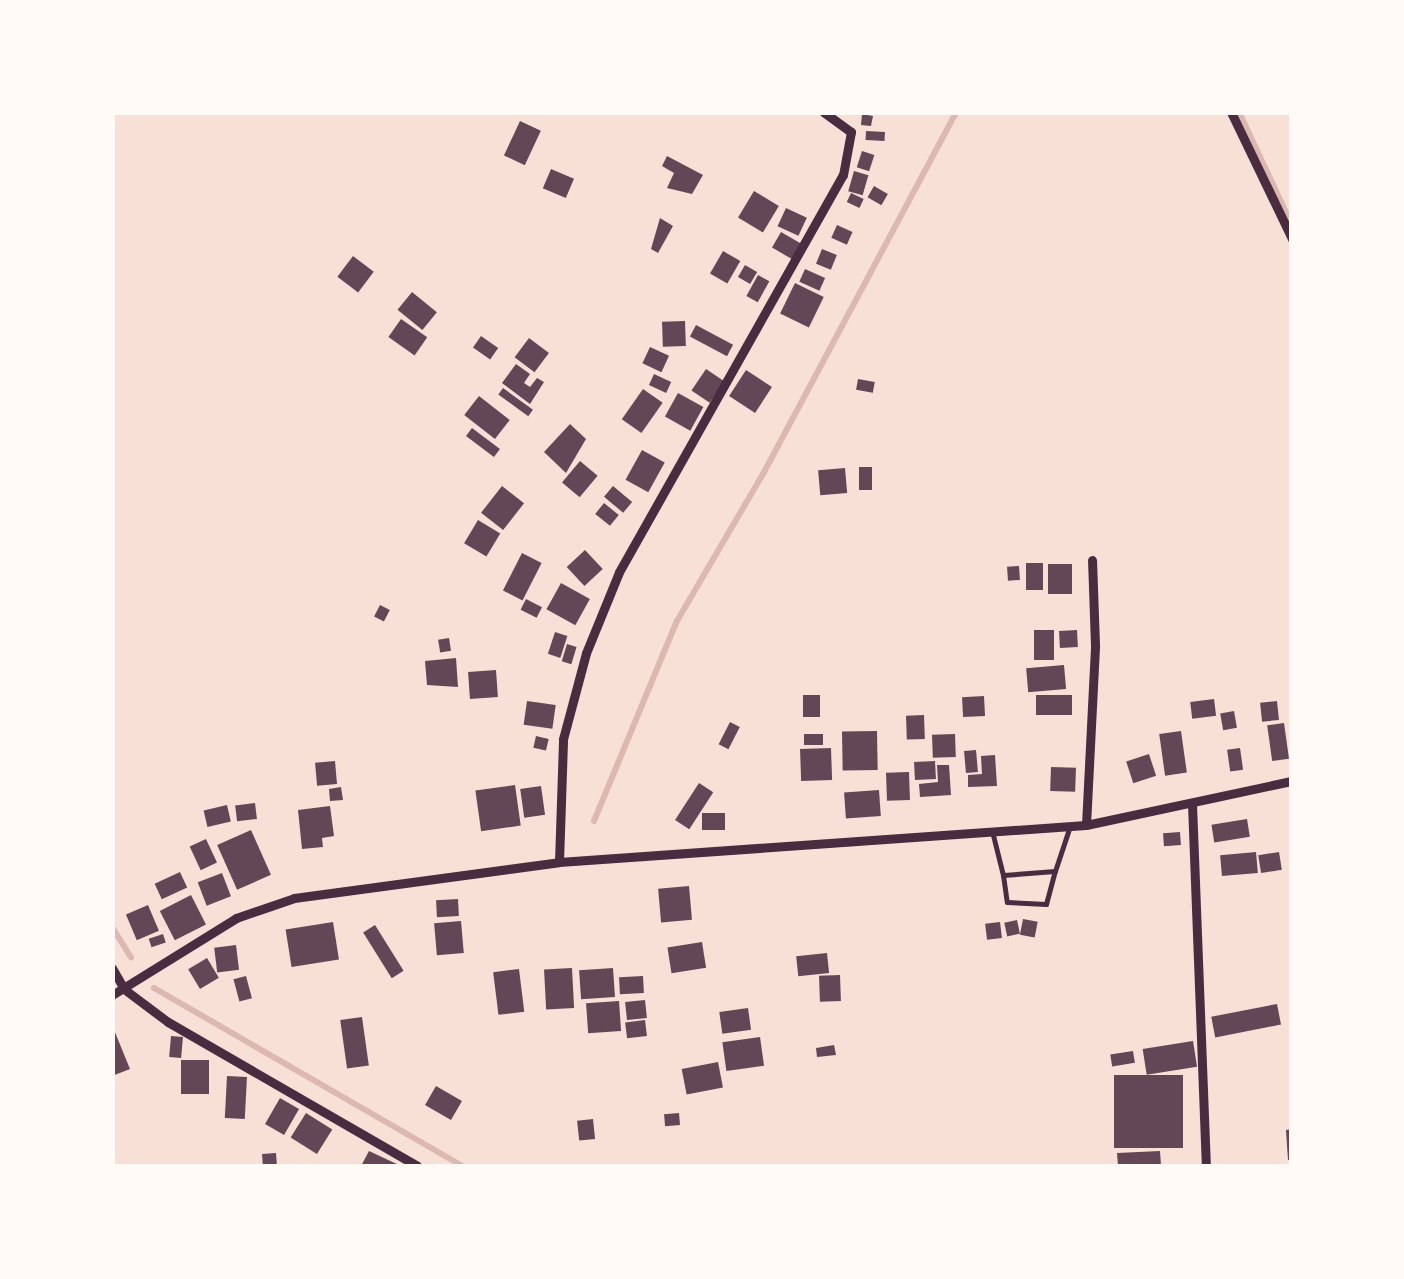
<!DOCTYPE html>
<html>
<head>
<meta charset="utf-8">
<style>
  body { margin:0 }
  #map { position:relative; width:1404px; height:1279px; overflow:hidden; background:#f7e1d7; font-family:"Golos Text",sans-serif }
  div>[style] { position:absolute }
  .stream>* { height:6px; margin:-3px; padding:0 3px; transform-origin:3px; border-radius:3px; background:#dcb8b0 }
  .building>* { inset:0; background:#644757; transform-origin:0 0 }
  .service>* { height:5px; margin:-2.5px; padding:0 2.5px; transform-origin:2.5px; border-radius:2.5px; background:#4a2c40 }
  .minor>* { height:9px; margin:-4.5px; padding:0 4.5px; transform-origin:4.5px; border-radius:4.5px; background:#4a2c40 }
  span { translate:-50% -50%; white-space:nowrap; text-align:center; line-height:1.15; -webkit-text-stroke:8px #fffaf5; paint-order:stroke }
  .frame { position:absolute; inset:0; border:115px solid #fffaf5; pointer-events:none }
</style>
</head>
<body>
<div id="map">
  <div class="stream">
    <div style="left:1239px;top:112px;width:125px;rotate:64.9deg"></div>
    <div style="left:594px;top:821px;width:217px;rotate:-67.5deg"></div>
    <div style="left:677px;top:621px;width:170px;rotate:-59.7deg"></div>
    <div style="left:763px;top:474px;width:410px;rotate:-61.9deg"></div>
    <div style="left:112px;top:927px;width:36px;rotate:58deg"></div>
    <div style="left:154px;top:988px;width:356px;rotate:30deg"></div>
  </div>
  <div class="building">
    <div style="clip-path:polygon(862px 114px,873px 116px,871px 126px,861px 125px)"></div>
    <div style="left:520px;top:121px;width:23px;height:38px;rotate:25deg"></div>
    <div style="left:866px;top:131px;width:19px;height:9px;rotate:3deg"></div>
    <div style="left:862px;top:151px;width:13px;height:17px;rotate:18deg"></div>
    <div style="clip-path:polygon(667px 156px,703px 175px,692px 194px,667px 188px,674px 173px,662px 166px)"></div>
    <div style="left:551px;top:169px;width:25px;height:21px;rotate:23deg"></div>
    <div style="left:854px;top:171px;width:15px;height:21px;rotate:16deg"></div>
    <div style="left:874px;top:186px;width:16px;height:13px;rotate:30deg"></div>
    <div style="left:754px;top:191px;width:29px;height:31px;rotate:31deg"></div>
    <div style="left:851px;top:193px;width:14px;height:10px;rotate:25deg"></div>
    <div style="left:786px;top:208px;width:23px;height:20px;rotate:25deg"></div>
    <div style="clip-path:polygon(660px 218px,673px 226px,658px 253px,651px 249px)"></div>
    <div style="left:837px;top:225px;width:17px;height:14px;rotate:24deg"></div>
    <div style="left:781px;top:232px;width:24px;height:18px;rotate:30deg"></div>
    <div style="left:822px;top:249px;width:16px;height:16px;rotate:22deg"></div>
    <div style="left:723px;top:251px;width:20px;height:26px;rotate:30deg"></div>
    <div style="left:353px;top:256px;width:26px;height:26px;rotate:37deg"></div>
    <div style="left:745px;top:265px;width:14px;height:14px;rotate:30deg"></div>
    <div style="left:805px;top:269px;width:22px;height:14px;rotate:24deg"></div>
    <div style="left:758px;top:275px;width:13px;height:24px;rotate:29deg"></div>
    <div style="left:795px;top:283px;width:32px;height:34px;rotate:26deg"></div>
    <div style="left:412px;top:292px;width:32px;height:23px;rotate:39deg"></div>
    <div style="left:401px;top:319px;width:32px;height:22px;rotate:35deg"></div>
    <div style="left:685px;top:321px;width:25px;height:23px;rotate:88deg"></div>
    <div style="left:696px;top:325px;width:42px;height:13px;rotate:28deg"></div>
    <div style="left:481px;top:336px;width:21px;height:14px;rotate:35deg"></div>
    <div style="left:529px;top:338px;width:25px;height:24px;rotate:37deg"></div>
    <div style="left:650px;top:347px;width:21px;height:18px;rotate:25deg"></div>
    <div style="clip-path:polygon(516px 364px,530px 374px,524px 383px,530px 387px,537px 378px,544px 382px,530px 404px,502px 383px)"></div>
    <div style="left:706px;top:369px;width:22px;height:26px;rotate:34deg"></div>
    <div style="left:746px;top:370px;width:31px;height:31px;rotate:33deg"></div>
    <div style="left:654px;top:374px;width:19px;height:12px;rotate:25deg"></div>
    <div style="left:858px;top:379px;width:17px;height:11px;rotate:10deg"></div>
    <div style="left:503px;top:388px;width:37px;height:8px;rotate:36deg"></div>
    <div style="left:643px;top:389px;width:24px;height:37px;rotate:35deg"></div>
    <div style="left:678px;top:393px;width:29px;height:27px;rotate:29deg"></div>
    <div style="left:479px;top:396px;width:39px;height:24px;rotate:38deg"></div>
    <div style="clip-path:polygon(570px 424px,586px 439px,566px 473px,544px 452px)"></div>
    <div style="left:472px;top:428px;width:35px;height:10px;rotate:37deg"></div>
    <div style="left:642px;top:450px;width:26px;height:34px;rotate:29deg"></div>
    <div style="left:580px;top:461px;width:23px;height:28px;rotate:40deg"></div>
    <div style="left:859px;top:467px;width:13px;height:23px"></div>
    <div style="left:845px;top:468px;width:25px;height:27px;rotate:85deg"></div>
    <div style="left:502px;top:486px;width:28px;height:34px;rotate:38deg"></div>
    <div style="left:613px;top:486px;width:25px;height:14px;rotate:40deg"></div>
    <div style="left:604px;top:503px;width:19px;height:14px;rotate:39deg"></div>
    <div style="left:478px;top:520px;width:26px;height:27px;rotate:31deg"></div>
    <div style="left:585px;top:550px;width:26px;height:25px;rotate:47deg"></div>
    <div style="left:522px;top:553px;width:22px;height:42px;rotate:27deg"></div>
    <div style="left:1026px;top:563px;width:17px;height:27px"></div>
    <div style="left:1048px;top:564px;width:24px;height:30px"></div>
    <div style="left:1019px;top:566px;width:14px;height:12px;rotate:86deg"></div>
    <div style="left:561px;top:583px;width:33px;height:30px;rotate:29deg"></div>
    <div style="left:526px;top:599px;width:18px;height:12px;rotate:27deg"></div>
    <div style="left:380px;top:605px;width:11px;height:13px;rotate:27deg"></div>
    <div style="left:1034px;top:630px;width:20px;height:30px"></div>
    <div style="left:1077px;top:630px;width:17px;height:18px;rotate:87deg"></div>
    <div style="left:555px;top:632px;width:13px;height:23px;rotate:18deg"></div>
    <div style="left:449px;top:638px;width:13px;height:11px;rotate:81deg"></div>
    <div style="left:567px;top:644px;width:10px;height:18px;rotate:17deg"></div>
    <div style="clip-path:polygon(456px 658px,458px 687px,427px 685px,425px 661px)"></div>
    <div style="left:1064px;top:665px;width:24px;height:38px;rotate:85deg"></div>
    <div style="left:496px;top:670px;width:27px;height:28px;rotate:86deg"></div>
    <div style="left:803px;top:695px;width:17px;height:22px"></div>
    <div style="left:1072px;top:695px;width:20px;height:36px;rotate:90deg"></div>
    <div style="left:984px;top:696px;width:20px;height:22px;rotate:87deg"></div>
    <div style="left:1214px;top:699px;width:17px;height:24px;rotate:83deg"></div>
    <div style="left:527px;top:701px;width:29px;height:24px;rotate:8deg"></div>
    <div style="left:1277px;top:701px;width:19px;height:17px;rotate:84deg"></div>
    <div style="left:1234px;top:711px;width:17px;height:14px;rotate:80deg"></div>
    <div style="left:924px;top:715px;width:24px;height:18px;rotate:88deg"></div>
    <div style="left:730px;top:722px;width:11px;height:25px;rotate:27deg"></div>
    <div style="left:1284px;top:723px;width:36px;height:17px;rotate:82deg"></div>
    <div style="left:877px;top:731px;width:39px;height:35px;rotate:89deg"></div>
    <div style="left:1181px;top:731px;width:42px;height:22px;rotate:82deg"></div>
    <div style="left:804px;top:734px;width:19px;height:11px"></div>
    <div style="left:955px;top:734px;width:23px;height:23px;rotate:88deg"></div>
    <div style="left:536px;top:736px;width:13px;height:12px;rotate:13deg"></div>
    <div style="left:831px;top:748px;width:32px;height:31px;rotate:88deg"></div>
    <div style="left:1240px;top:748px;width:22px;height:13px;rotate:82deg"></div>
    <div style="left:976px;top:750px;width:22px;height:12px;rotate:85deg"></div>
    <div style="left:1149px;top:754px;width:23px;height:24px;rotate:72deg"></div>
    <div style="clip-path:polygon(995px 755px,997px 786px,968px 787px,968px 775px,982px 774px,981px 756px)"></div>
    <div style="left:335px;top:761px;width:23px;height:20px;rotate:85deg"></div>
    <div style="left:935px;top:761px;width:18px;height:21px;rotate:87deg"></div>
    <div style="clip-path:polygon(937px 765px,949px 765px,951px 795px,920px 797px,919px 784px,938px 782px)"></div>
    <div style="left:1051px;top:767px;width:25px;height:24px;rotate:2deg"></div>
    <div style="left:909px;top:772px;width:28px;height:23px;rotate:88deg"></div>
    <div style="left:699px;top:783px;width:17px;height:44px;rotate:33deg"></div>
    <div style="left:515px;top:785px;width:41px;height:40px;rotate:82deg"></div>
    <div style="left:541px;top:786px;width:29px;height:21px;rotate:82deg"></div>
    <div style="clip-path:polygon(341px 787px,343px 800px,330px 801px,329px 789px)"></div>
    <div style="left:879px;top:790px;width:26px;height:35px;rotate:86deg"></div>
    <div style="left:255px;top:803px;width:16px;height:20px;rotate:83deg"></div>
    <div style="left:227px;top:805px;width:17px;height:24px;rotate:77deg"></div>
    <div style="clip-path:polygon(330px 806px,334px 836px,322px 838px,323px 847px,302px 849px,298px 810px)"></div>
    <div style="left:702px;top:813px;width:23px;height:17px"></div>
    <div style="left:1247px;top:819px;width:18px;height:36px;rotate:81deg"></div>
    <div style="left:251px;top:830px;width:49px;height:37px;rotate:66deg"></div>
    <div style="left:1180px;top:832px;width:13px;height:17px;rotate:86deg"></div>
    <div style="left:206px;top:839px;width:26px;height:18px;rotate:65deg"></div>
    <div style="left:1256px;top:852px;width:21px;height:36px;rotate:85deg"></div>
    <div style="left:1279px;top:852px;width:18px;height:21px;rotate:81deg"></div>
    <div style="left:180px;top:872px;width:17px;height:28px;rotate:65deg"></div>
    <div style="left:222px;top:873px;width:25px;height:26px;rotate:69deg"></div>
    <div style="left:689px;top:886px;width:34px;height:31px;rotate:85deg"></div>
    <div style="left:191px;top:895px;width:33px;height:35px;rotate:63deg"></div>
    <div style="left:458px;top:899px;width:17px;height:22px;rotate:87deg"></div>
    <div style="left:148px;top:905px;width:28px;height:24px;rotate:67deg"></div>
    <div style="left:1023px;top:919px;width:15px;height:16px;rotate:11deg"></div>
    <div style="left:1017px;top:920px;width:14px;height:13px;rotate:78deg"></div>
    <div style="left:461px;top:921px;width:32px;height:27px;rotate:85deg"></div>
    <div style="left:333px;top:922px;width:38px;height:48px;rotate:81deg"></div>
    <div style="left:1000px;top:922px;width:16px;height:15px;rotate:83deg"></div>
    <div style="left:375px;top:925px;width:54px;height:14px;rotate:58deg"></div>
    <div style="left:163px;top:934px;width:9px;height:15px;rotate:72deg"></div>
    <div style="left:702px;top:942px;width:26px;height:35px;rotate:81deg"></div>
    <div style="left:236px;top:945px;width:25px;height:22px;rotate:83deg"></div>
    <div style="left:827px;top:953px;width:20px;height:31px;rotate:84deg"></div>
    <div style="left:207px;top:958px;width:23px;height:22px;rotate:59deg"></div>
    <div style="left:572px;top:968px;width:40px;height:28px;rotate:87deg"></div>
    <div style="left:613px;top:968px;width:29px;height:34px;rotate:86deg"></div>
    <div style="left:519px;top:969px;width:43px;height:26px;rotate:83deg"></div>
    <div style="left:840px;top:975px;width:26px;height:21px;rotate:88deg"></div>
    <div style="left:246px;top:976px;width:23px;height:13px;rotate:75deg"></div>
    <div style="left:643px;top:976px;width:17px;height:24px;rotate:87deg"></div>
    <div style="left:645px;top:1000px;width:18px;height:20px;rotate:84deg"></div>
    <div style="left:619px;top:1001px;width:30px;height:33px;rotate:86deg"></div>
    <div style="left:1277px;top:1004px;width:21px;height:67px;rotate:79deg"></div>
    <div style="left:748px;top:1008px;width:22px;height:29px;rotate:82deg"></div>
    <div style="left:362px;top:1017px;width:49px;height:22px;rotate:82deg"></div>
    <div style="left:645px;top:1020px;width:16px;height:20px;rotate:83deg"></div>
    <div style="clip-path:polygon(112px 1025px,130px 1069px,112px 1076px)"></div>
    <div style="left:171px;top:1036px;width:12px;height:21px;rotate:5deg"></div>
    <div style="left:760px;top:1037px;width:29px;height:38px;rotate:82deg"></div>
    <div style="left:1193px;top:1041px;width:26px;height:51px;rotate:81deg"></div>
    <div style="clip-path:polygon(834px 1045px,836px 1055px,817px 1057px,816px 1048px)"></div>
    <div style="left:1133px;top:1051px;width:12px;height:23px;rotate:81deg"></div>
    <div style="left:181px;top:1060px;width:28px;height:34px"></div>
    <div style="left:718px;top:1062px;width:26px;height:37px;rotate:79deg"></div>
    <div style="left:1183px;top:1075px;width:73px;height:69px;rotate:90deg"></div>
    <div style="left:227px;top:1076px;width:20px;height:42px;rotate:3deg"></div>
    <div style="left:436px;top:1086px;width:30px;height:22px;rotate:30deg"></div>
    <div style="left:280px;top:1098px;width:22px;height:30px;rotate:30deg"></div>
    <div style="left:306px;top:1113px;width:31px;height:29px;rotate:32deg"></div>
    <div style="left:679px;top:1113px;width:12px;height:15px;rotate:85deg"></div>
    <div style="left:593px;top:1119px;width:20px;height:16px;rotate:84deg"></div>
    <div style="clip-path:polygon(1292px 1129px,1292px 1160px,1288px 1160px,1286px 1130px)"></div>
    <div style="clip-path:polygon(369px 1151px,401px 1166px,361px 1166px)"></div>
    <div style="clip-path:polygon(1160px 1151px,1161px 1166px,1118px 1166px,1117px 1153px)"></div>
    <div style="left:276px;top:1153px;width:13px;height:14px;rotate:86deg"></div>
  </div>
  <div class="service">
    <div style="left:992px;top:831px;width:45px;rotate:76deg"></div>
    <div style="left:1003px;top:875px;width:52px;rotate:-4.4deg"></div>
    <div style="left:1055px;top:871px;width:47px;rotate:-71.6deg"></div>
    <div style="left:1003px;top:875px;width:27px;rotate:82deg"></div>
    <div style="left:1007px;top:902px;width:39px;rotate:3deg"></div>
    <div style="left:1046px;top:904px;width:34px;rotate:-75deg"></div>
  </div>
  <div class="minor">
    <div style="left:1231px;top:112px;width:141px;rotate:64.3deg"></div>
    <div style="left:1192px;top:804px;width:362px;rotate:87.8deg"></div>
    <div style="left:1086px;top:825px;width:180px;rotate:-87.1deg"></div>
    <div style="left:1095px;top:645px;width:85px;rotate:-92deg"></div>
    <div style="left:559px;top:862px;width:123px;rotate:-88.1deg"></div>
    <div style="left:563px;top:739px;width:89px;rotate:-75deg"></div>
    <div style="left:586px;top:653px;width:87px;rotate:-67.8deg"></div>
    <div style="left:619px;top:572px;width:456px;rotate:-60.6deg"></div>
    <div style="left:843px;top:175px;width:44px;rotate:-79.5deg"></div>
    <div style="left:851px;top:132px;width:34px;rotate:-144deg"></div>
    <div style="left:112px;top:968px;width:24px;rotate:60deg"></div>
    <div style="left:124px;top:989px;width:55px;rotate:36.9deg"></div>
    <div style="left:168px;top:1022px;width:288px;rotate:30deg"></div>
    <div style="left:112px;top:995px;width:146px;rotate:-31.8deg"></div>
    <div style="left:236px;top:918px;width:61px;rotate:-19deg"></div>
    <div style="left:294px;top:898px;width:267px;rotate:-7.7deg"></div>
    <div style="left:559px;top:862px;width:528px;rotate:-4.02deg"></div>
    <div style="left:1086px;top:825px;width:211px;rotate:-12.1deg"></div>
  </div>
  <div class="frame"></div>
</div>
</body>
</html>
